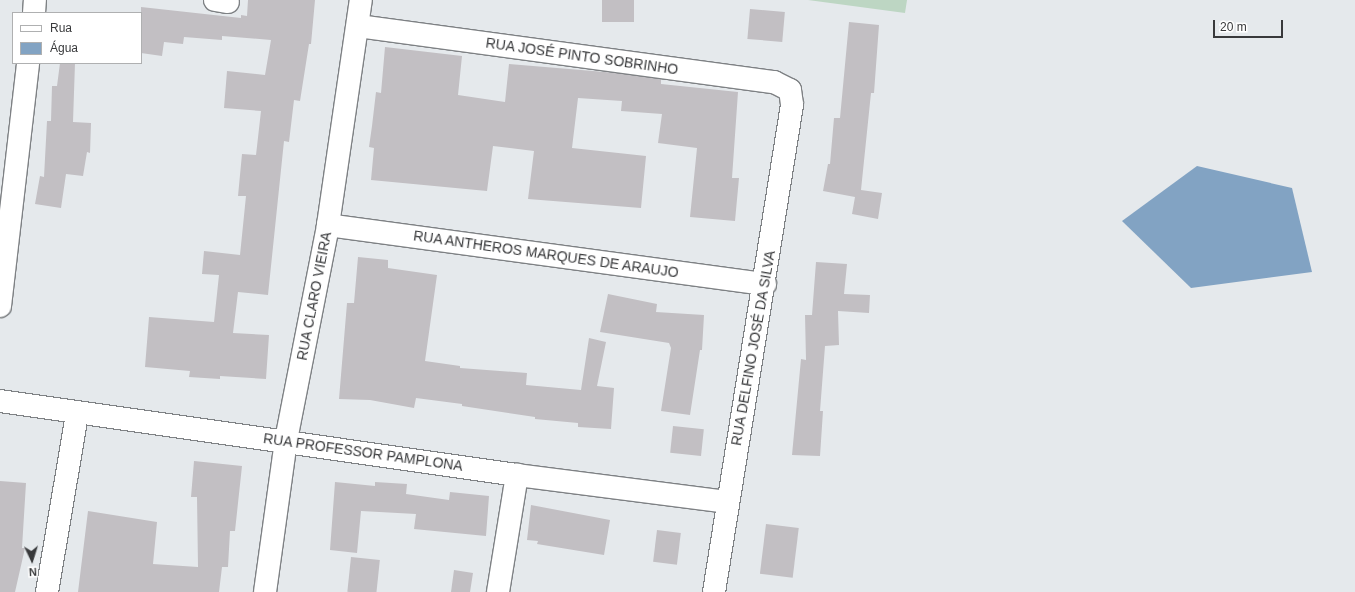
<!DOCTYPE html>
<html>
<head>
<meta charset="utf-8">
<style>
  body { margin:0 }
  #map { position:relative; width:1355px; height:592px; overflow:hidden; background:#e5e9ec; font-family:Arial,sans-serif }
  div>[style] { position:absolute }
  .green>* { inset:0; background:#bdd6c3 }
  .water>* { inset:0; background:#82a3c3 }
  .building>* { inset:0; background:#c2bfc3; transform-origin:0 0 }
  .roads { filter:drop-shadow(1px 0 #7e8184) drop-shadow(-1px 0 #7e8184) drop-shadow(0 1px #7e8184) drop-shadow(0 -1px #7e8184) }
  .street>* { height:22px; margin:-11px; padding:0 11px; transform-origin:11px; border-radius:11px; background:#fff }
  span { translate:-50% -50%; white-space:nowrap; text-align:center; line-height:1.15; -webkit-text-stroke:4px #fff; paint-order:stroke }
  .street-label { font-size:14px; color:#38393b }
  .legend { position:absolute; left:12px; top:12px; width:130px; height:52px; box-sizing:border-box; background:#fff; border:1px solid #afb0b1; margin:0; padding:5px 7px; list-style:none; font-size:12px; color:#38393b }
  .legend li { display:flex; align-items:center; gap:8px; height:20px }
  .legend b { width:20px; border:1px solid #afb0b1 }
  .north { position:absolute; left:12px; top:540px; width:40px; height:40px; -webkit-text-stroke:3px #fff; paint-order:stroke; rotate:176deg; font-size:11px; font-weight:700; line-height:16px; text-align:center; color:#38393b }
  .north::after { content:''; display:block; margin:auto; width:14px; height:18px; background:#38393b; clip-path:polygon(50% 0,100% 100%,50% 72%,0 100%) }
  .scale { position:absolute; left:1213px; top:20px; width:70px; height:18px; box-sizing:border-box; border:2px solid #38393b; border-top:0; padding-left:5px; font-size:12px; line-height:14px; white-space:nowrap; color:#38393b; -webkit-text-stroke:3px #fff; paint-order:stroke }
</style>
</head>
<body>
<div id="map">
  <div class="green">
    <div style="clip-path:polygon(808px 0,907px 0,905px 13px)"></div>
  </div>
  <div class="water">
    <div style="clip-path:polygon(1197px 166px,1292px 188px,1312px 272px,1191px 288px,1122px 221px)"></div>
  </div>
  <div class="building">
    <div style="clip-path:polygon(248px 0,315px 0,311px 44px,309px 44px,300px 101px,294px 100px,289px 142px,284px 141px,268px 295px,238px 292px,233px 333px,269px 335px,266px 379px,220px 376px,220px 379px,189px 377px,190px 371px,145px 367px,149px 317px,214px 322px,219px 275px,202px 274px,204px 251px,240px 255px,246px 196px,238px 196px,242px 154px,256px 155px,261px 111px,224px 108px,227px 71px,265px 75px,271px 40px,222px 36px,222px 40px,184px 37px,183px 44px,164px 42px,162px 56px,141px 53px,141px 7px,241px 18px,241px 15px,247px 16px)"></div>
    <div style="left:602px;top:0;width:32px;height:22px"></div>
    <div style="left:750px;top:9px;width:35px;height:30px;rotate:5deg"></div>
    <div style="clip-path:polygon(849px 22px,879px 25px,874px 93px,871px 93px,861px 190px,882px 193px,878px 219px,852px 214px,855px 197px,823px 191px,828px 164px,830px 164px,834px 118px,840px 118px)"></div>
    <div style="clip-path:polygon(385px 47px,462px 56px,458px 95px,505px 102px,509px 64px,617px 73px,661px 79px,661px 84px,738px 92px,732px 178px,739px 178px,735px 221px,690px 217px,697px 148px,658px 143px,662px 114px,621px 111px,622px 101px,578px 98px,572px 148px,646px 156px,641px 208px,528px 199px,534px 151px,493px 146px,487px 191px,371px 180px,374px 148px,369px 147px,372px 126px,376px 92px,381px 93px)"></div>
    <div style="clip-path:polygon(60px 63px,75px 63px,73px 122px,91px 123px,90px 153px,87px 152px,83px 176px,66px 174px,61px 208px,35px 204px,40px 176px,44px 177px,47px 121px,51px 121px,52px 86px,57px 86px)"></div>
    <div style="clip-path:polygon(358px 257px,388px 260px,388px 268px,437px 275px,425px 361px,460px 366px,460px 368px,527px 373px,526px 385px,581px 390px,589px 338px,606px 342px,597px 386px,614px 388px,611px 429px,578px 427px,578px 423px,535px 419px,535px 417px,462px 406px,462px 404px,416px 398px,414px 408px,370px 400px,339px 399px,347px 303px,354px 303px)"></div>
    <div style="clip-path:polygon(816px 262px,847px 264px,844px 294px,870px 295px,869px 313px,838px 311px,839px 345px,825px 346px,820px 411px,823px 411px,820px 456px,792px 455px,801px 359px,806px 360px,805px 315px,812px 315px)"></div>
    <div style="clip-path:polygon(608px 294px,657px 304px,656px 312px,704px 315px,702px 350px,700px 350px,690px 415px,661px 411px,671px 348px,669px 343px,600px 332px)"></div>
    <div style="left:673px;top:426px;width:31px;height:27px;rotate:6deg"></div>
    <div style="clip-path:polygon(194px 461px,242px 466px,235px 531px,230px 531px,228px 567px,222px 567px,219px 592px,78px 592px,88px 511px,157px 522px,153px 564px,198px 567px,197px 497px,191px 497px)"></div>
    <div style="clip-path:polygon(0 481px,26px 483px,22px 548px,25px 548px,15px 592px,0 592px)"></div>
    <div style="clip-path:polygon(335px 482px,375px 486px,375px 482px,407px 484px,406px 494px,449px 500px,450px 492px,489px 496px,486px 536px,414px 529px,416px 514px,361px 511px,357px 553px,330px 550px)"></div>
    <div style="clip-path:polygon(531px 505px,610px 520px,604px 555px,537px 544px,538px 541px,527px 540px)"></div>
    <div style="left:766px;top:524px;width:33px;height:50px;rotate:7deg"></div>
    <div style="left:657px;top:530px;width:24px;height:32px;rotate:7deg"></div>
    <div style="left:351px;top:557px;width:29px;height:35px;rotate:6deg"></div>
    <div style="clip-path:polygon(454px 570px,473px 573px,470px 592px,451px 592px)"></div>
  </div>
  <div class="roads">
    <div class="street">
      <div style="left:215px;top:0;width:13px;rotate:9deg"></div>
      <div style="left:34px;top:13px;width:13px;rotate:-86deg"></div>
      <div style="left:358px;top:26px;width:420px;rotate:7.7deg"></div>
      <div style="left:774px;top:82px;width:18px;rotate:27deg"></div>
      <div style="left:790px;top:90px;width:15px;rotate:82deg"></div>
      <div style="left:792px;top:105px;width:493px;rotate:99.1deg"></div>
      <div style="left:328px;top:225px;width:441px;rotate:7.7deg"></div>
      <div style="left:0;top:306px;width:245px;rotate:-83.4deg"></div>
      <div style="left:0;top:401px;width:522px;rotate:8.15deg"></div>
      <div style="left:517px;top:475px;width:212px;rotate:7.3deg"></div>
      <div style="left:47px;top:592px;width:181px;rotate:-80.4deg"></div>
      <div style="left:265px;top:592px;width:153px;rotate:-82.1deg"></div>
      <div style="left:286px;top:440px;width:219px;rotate:-78.9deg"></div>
      <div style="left:328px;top:225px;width:227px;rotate:-81.7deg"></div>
      <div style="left:498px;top:592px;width:119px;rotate:-80.8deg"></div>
    </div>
  </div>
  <div class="street-label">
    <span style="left:582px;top:56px;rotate:8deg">RUA JOSÉ PINTO SOBRINHO</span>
    <span style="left:546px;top:254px;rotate:8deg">RUA ANTHEROS MARQUES DE ARAUJO</span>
    <span style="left:314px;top:296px;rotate:-79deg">RUA CLARO VIEIRA</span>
    <span style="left:753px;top:348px;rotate:-80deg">RUA DELFINO JOSÉ DA SILVA</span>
    <span style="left:363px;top:452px;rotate:8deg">RUA PROFESSOR PAMPLONA</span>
  </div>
  <ul class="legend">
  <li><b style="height:5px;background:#fff"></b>Rua</li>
  <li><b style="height:11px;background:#82a3c3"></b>Água</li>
  </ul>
  <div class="north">N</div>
  <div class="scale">20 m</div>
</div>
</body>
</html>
